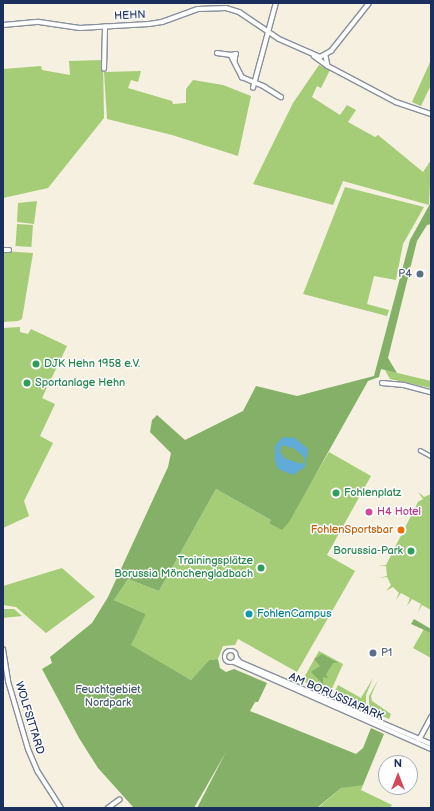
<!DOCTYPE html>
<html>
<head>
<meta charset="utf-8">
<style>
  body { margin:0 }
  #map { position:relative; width:434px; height:811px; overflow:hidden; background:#f5f0df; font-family:"Balsamiq Sans",sans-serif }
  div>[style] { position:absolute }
  .green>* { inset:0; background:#a5cc77; transform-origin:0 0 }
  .forest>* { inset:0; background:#84b068 }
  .water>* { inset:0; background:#60abd8 }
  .roads { filter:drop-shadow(1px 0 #88909e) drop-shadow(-1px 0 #88909e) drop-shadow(0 1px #88909e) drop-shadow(0 -1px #88909e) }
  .pedestrian>* { height:2.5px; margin:-1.25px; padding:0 1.25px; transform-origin:1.25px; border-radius:1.25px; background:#fff }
  .minor>* { height:3.5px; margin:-1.75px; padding:0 1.75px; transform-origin:1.75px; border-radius:1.75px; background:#fff }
  .minor>.ring { margin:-1.75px; padding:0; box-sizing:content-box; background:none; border:3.5px solid #fff; border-radius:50% }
  .tertiary>* { height:4px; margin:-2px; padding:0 2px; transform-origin:2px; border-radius:2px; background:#fff }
  .dots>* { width:11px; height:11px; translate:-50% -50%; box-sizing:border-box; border:2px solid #fff; border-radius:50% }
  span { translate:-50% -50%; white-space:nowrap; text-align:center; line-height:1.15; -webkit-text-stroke:3px #fff; paint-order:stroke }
  .street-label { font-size:11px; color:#1b2f5e }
  .service-label { font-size:11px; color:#4e5e75 }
  .right { translate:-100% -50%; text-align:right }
  .left { translate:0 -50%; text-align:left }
  .leisure-label { font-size:11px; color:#27864d }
  .hotel-label { font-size:11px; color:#b23c85 }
  .food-label { font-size:11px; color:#c56008 }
  .culture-label { font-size:11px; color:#0d838f }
  .park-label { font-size:11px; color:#445e66 }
  .frame { position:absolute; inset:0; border:4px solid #1b2f5e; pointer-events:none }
  .north { position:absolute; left:378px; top:755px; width:40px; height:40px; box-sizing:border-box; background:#fff; border:1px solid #a4acbf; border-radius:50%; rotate:0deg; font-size:11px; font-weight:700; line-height:16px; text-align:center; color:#1b2f5e }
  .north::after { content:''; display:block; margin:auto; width:14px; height:18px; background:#d1495b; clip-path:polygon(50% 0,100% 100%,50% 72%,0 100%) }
</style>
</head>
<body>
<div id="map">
  <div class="green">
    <div style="clip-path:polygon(103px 60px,104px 118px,48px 188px,3px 198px,3px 69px,41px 66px,42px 70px,70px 75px,69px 61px)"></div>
    <div style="clip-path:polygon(431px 60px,431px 85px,421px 106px,412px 102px)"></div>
    <div style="clip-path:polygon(319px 65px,330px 70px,321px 88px,317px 86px,312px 97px,340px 115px,347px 105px,356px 110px,348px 122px,375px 137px,378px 135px,423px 172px,431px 160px,429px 205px,343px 181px,333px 205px,253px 184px,293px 103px)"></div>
    <div style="clip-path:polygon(141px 71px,138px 82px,131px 80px,128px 88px,172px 101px,173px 104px,186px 103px,186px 89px,193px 80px,223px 85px,251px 96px,238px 156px,172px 135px,107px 119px,104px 72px)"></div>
    <div style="clip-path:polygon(345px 187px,424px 207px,403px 244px,396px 280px,374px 276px,367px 304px,389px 310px,387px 316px,303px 294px)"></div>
    <div style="clip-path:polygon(37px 201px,34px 224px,17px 222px,18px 203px)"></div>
    <div style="left:17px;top:224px;width:16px;height:22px;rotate:4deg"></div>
    <div style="clip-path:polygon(3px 251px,33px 253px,22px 319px,18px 321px,3px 322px)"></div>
    <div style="clip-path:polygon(20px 327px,20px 332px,28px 334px,31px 329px,67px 346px,42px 398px,55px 404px,40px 436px,53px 443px,24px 501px,29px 516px,3px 528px,3px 328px)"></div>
    <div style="clip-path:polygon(385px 370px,431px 381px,431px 388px,390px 379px)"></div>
    <div style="clip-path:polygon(329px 452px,371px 476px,327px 555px,355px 571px,297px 672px,238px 639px,235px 645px,223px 646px,218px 659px,209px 660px,191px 680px,130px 645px,146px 614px,114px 600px,128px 579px,159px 591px,216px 489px,271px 520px,269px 523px,286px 524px)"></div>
    <div style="clip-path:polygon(418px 492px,424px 497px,431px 494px,431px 610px,422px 605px,418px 612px,421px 604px,412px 599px,407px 606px,410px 598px,401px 593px,396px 600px,399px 593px,393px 587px,386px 591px,391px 585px,387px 577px,379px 578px,387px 576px,386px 566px,378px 565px,386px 565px,418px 502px,423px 499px)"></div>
    <div style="clip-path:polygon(62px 568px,95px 597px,46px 633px,16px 607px,3px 605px,3px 586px)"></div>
    <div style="clip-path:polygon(3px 609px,14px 609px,22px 616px,3px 618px)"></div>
    <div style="clip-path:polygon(424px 629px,431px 633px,431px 658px,413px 648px)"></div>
    <div style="clip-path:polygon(319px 651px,343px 664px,330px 693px,302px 681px)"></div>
    <div style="clip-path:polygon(373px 678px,366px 695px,366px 709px,333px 695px,338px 685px,361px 698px)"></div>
    <div style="clip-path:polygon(378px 680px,371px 696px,372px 701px,391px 714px,389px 719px,369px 710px,369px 696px)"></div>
    <div style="clip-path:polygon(356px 784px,363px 785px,361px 790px,392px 805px,390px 808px,318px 808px,341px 788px)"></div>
  </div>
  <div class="forest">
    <div style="clip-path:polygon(431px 202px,431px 224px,427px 225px,417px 241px,388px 358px,397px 373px,381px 369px,379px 377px,368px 381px,289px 522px,282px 530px,269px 523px,271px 520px,216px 489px,159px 591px,128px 579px,114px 600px,146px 614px,131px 645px,191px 680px,209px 660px,218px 659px,220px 668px,226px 672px,234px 669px,267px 683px,258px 702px,255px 702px,250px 711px,356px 754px,363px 748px,371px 728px,384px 734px,363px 785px,341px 788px,317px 808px,197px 808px,226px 752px,194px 808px,134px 808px,98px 768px,79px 738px,42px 669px,52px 663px,50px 657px,92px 623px,108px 597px,168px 467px,171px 453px,150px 432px,152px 420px,157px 415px,185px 440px,243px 411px,256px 386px,297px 396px,374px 376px,410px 240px)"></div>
    <div style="clip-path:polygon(414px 619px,431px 629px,431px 633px,411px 624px)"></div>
    <div style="clip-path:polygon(322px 654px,338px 663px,333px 663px,326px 674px,328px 678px,323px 677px,323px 684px,311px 672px,320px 666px,314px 659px)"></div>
  </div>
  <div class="water">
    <div style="clip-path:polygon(evenodd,283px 437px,295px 438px,308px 449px,305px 467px,293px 475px,278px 469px,275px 461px,275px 446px,283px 437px,282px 445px,295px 449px,304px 457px,305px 462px,301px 464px,284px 458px,280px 452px,282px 445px)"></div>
  </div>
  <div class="roads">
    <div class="pedestrian">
      <div style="left:420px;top:450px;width:13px;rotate:29deg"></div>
    </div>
    <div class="minor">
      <div style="left:217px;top:53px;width:14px;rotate:8deg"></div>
      <div style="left:231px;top:55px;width:25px;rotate:63deg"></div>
      <div style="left:242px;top:77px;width:25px;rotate:23deg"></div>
      <div style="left:265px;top:87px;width:19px;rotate:32deg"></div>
      <div style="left:231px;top:55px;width:5px;rotate:-11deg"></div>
      <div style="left:236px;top:54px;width:8px;rotate:97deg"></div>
      <div style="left:314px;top:56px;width:17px;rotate:36deg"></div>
      <div style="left:328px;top:66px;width:77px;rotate:27.9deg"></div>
      <div style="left:396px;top:102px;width:37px;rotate:19deg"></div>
      <div style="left:326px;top:56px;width:10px;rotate:79deg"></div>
      <div style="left:104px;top:69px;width:42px;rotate:-88.6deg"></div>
      <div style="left:253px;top:88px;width:88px;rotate:-74.9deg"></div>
      <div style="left:3px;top:250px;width:6px"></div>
      <div style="left:382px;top:383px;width:22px;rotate:5deg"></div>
      <div style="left:404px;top:385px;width:28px;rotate:15deg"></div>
      <div class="ring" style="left:225px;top:651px;width:8.5px;height:8.5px"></div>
      <div style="left:237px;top:658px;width:5px;rotate:53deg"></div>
      <div style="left:240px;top:662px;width:208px;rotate:23.2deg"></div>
      <div style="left:234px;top:662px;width:215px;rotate:23.8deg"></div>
      <div style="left:419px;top:740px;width:26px;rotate:-62deg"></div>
      <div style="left:108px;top:808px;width:14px;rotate:-36deg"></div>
    </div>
    <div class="tertiary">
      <div style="left:3px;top:25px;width:36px;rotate:-5deg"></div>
      <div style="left:39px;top:22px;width:41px;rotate:8.3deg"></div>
      <div style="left:80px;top:28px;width:69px;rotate:-3.3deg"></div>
      <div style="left:149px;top:24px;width:13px;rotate:-9deg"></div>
      <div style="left:162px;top:22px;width:38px;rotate:-20deg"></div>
      <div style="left:198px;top:9px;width:28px;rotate:-2deg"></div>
      <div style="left:226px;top:8px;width:14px;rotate:17deg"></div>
      <div style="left:239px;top:12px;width:48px;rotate:34deg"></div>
      <div style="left:279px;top:39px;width:45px;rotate:23.7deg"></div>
      <div style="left:320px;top:57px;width:13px;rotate:-29deg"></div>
      <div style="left:331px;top:51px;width:61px;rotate:-51.6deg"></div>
      <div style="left:3px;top:649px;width:32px;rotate:81deg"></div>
      <div style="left:8px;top:681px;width:71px;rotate:73.6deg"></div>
      <div style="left:28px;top:749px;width:25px;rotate:67deg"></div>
      <div style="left:38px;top:772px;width:43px;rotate:57.4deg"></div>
    </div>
  </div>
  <div class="dots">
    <div style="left:420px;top:274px;background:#5c6f8a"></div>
    <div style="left:36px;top:364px;background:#2e9e5b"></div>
    <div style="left:27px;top:383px;background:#2e9e5b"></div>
    <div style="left:336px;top:493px;background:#2e9e5b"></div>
    <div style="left:369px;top:512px;background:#d1479c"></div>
    <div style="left:401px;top:530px;background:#e8710a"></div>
    <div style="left:411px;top:551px;background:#2e9e5b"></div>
    <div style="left:261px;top:568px;background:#2e9e5b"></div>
    <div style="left:249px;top:614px;background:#0f9aa8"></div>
    <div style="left:373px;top:653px;background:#5c6f8a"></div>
  </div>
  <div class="street-label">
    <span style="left:130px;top:16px;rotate:-3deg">HEHN</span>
    <span style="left:336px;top:697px;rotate:24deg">AM BORUSSIAPARK</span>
    <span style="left:29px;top:718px;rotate:73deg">WOLFSITTARD</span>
  </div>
  <div class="service-label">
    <span class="right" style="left:412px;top:274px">P4</span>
    <span class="left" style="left:381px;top:653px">P1</span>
  </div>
  <div class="leisure-label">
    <span class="left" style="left:44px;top:364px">DJK Hehn 1958 e.V.</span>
    <span class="left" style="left:35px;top:383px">Sportanlage Hehn</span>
    <span class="left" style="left:344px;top:493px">Fohlenplatz</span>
    <span class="right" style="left:403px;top:551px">Borussia-Park</span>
    <span class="right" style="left:253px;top:568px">Trainingsplätze<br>Borussia Mönchengladbach</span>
  </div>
  <div class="hotel-label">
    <span class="left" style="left:377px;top:512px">H4 Hotel</span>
  </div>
  <div class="food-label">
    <span class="right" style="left:393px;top:530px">FohlenSportsbar</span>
  </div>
  <div class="culture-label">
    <span class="left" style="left:257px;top:614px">FohlenCampus</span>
  </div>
  <div class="park-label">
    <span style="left:108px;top:697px">Feuchtgebiet<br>Nordpark</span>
  </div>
  <div class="frame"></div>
  <div class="north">N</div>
</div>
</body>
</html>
